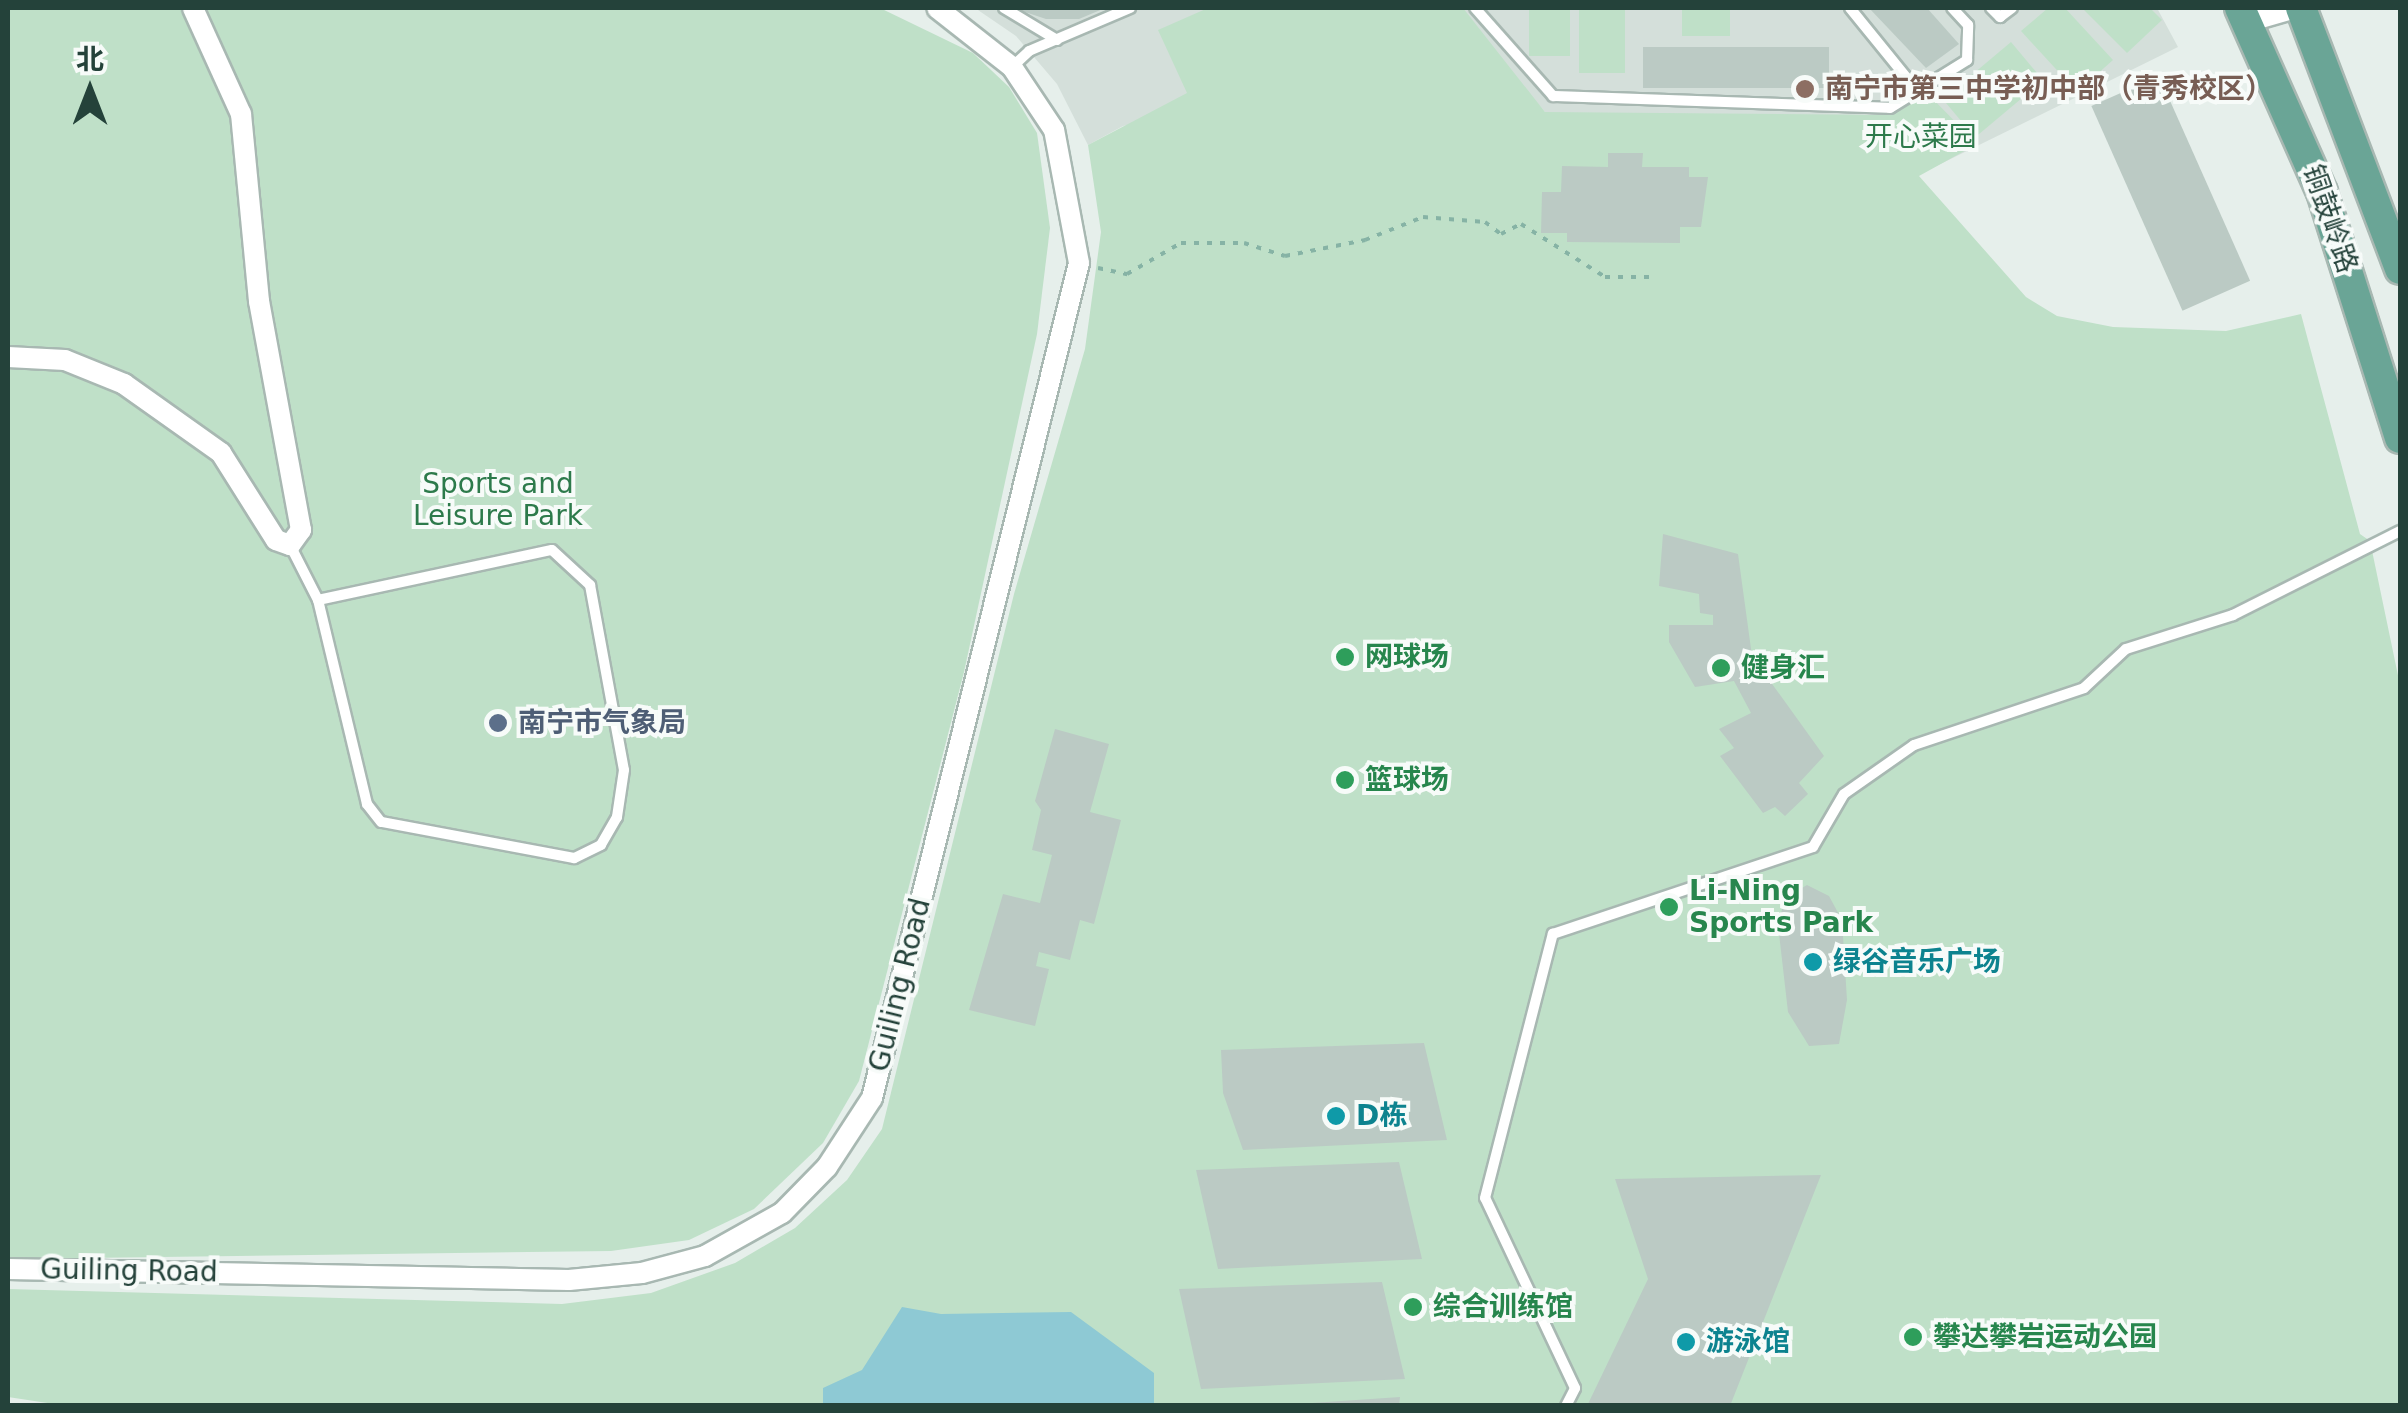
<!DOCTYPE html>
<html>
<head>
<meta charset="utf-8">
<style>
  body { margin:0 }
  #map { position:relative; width:2408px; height:1413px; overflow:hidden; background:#e6efeb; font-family:"DejaVu Sans","Noto Sans SC",sans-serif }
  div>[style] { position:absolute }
  .built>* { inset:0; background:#d4dfda }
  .green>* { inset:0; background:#bfe0c8; transform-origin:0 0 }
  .water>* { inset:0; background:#8ec9d4 }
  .building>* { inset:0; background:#bbcac4; transform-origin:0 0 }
  .path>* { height:4px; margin-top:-2px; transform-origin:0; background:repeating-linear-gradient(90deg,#86b3a5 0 5px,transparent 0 13px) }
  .roads { filter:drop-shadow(2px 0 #a8b8b2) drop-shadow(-2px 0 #a8b8b2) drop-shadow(0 2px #a8b8b2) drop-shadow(0 -2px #a8b8b2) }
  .service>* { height:10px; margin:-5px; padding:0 5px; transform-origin:5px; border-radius:5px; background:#fff }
  .minor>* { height:20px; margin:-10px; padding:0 10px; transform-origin:10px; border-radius:10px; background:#fff }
  .tertiary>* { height:22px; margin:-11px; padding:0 11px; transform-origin:11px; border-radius:11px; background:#fff }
  .primary>* { height:30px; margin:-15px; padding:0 15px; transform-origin:15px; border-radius:15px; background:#6aa596 }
  .dots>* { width:28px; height:28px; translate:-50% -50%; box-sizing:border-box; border:5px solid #f7fbf9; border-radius:50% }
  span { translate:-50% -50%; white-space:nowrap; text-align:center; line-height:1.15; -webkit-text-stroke:8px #f7fbf9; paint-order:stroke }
  .education-label { font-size:28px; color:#785e54; font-weight:700 }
  .left { translate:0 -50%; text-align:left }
  .park-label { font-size:28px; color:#2d7a4b }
  .street-label { font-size:28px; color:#24423a }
  .leisure-label { font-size:28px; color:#27864d; font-weight:700 }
  .service-label { font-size:28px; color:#4e5e75; font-weight:700 }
  .culture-label { font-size:28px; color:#0d838f; font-weight:700 }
  .frame { position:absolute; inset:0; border:10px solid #24423a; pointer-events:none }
  .north { position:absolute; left:40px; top:40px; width:100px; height:100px; -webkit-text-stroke:8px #f7fbf9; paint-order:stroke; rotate:0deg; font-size:28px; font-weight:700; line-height:40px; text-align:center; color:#24423a }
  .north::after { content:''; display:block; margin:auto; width:35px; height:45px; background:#24423a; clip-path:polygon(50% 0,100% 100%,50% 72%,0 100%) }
</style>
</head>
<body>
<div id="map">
  <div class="built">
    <div style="clip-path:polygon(975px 8px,2157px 8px,2178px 47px,1918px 175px,1545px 112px,1483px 40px,1123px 126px,1088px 145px,1057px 84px,1016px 36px)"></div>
  </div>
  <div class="green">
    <div style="clip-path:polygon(8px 8px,880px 8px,973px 53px,1009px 87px,1037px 133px,1050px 228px,1037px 334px,964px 672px,859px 1081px,823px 1143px,754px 1209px,689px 1240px,611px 1251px,8px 1259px)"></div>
    <div style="clip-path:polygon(1208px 8px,1463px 8px,1545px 112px,1881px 115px,1930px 96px,1977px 144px,1919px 176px,2026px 297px,2057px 316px,2113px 327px,2226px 331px,2301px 314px,2360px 534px,2370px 541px,2400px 685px,2400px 1405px,67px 1406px,8px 1397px,8px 1289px,562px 1304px,651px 1293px,735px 1263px,795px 1228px,847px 1180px,882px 1129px,1014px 594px,1085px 349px,1101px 232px,1088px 145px,1187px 93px,1158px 30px)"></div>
    <div style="left:1529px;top:8px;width:41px;height:48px"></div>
    <div style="left:1579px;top:8px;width:46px;height:65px"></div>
    <div style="left:1682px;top:8px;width:48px;height:28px"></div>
    <div style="clip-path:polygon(2048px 8px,2065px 8px,2113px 60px,2077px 92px,2021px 31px)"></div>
    <div style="clip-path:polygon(2082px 8px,2150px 8px,2162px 20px,2127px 53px)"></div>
    <div style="left:2011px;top:42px;width:50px;height:89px;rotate:50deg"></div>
  </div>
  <div class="water">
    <div style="clip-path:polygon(902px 1307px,941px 1314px,1071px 1312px,1154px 1373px,1154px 1405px,823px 1405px,823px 1388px,862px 1370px)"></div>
  </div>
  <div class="building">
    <div style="clip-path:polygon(1013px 8px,1105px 8px,1079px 19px,1046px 19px)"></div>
    <div style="clip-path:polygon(1869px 8px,1927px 8px,1959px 44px,1926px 68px)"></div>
    <div style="left:1643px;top:47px;width:186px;height:41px"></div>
    <div style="left:2159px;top:76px;width:224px;height:74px;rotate:66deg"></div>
    <div style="clip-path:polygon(1608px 153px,1643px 153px,1642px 167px,1689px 167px,1689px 177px,1708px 177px,1701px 227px,1680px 227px,1680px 243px,1567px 242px,1567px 233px,1541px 233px,1542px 192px,1561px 192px,1562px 166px,1608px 167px)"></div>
    <div style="clip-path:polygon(1663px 534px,1738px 554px,1752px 656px,1824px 756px,1799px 783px,1808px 794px,1785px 816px,1775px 807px,1763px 813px,1720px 756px,1734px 748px,1719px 729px,1751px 713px,1734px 681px,1695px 687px,1669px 642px,1669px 625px,1713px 625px,1713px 615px,1700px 613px,1699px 594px,1659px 586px)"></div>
    <div style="clip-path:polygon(1055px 729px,1109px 744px,1090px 812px,1121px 820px,1094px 924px,1080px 920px,1070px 960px,1039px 952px,1036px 966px,1049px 969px,1035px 1026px,969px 1010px,1003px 894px,1040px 903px,1052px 855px,1032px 850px,1041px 810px,1035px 801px)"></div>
    <div style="clip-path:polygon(1807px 885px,1829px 896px,1842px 920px,1847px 1000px,1839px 1044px,1809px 1046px,1788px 1012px,1778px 925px,1785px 898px)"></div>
    <div style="clip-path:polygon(1424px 1043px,1447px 1140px,1243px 1150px,1223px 1093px,1221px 1050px)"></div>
    <div style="clip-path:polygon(1399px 1162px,1422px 1259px,1218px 1269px,1196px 1170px)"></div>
    <div style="clip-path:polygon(1821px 1175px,1730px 1406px,1587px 1406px,1648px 1279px,1615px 1179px)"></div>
    <div style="clip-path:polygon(1382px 1282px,1405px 1379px,1201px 1389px,1179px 1289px)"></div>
    <div style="clip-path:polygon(1400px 1397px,1399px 1406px,1312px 1406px,1312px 1403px)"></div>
  </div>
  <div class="path">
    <div style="left:1098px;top:268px;width:30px;rotate:12deg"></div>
    <div style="left:1127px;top:274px;width:62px;rotate:-29.9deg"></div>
    <div style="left:1181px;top:243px;width:63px"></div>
    <div style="left:1244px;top:243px;width:43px;rotate:17.6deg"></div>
    <div style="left:1285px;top:256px;width:82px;rotate:-11.3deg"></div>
    <div style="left:1365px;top:240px;width:62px;rotate:-21.6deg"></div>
    <div style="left:1423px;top:217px;width:62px;rotate:4.6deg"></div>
    <div style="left:1485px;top:222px;width:20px;rotate:37deg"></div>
    <div style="left:1501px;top:234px;width:22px;rotate:-27deg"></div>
    <div style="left:1521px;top:224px;width:99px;rotate:32.2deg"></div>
    <div style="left:1605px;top:277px;width:49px"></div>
  </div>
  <div class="roads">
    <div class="service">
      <div style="left:1004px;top:8px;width:62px;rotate:31.1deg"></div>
      <div style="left:1475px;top:8px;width:118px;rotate:48.4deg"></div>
      <div style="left:1553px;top:96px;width:337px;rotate:2deg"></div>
      <div style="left:1890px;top:108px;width:91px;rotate:-31.9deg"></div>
      <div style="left:1967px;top:60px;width:35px;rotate:-88deg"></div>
      <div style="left:1968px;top:25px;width:23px;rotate:-133deg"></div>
      <div style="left:1850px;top:8px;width:109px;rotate:50.9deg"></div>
      <div style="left:1991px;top:8px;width:13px;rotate:45deg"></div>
      <div style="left:2000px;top:17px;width:15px;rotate:-37deg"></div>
      <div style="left:1012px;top:67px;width:23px;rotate:-43deg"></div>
      <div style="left:1029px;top:51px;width:110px;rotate:-23.1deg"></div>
      <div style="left:290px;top:545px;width:62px;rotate:63deg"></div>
      <div style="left:318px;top:600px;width:239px;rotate:-12.1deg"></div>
      <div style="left:552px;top:550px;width:52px;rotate:42.6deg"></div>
      <div style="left:590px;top:585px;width:188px;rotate:79.6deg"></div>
      <div style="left:624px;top:770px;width:48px;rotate:98.5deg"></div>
      <div style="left:617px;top:817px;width:32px;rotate:120deg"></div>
      <div style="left:601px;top:845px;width:30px;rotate:154deg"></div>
      <div style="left:574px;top:858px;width:196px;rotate:-169.4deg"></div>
      <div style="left:381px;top:822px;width:23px;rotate:-128deg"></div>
      <div style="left:367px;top:804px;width:210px;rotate:-103.5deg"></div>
      <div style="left:1566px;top:1406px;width:20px;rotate:-63deg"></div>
      <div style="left:1575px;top:1388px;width:210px;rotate:-115.3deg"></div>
      <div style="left:1485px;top:1198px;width:273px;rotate:-75.6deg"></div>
      <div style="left:1553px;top:934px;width:274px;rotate:-18.5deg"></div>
      <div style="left:1813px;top:847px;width:61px;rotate:-59.7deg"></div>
      <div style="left:1844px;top:794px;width:85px;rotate:-35deg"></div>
      <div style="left:1914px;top:745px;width:179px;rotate:-18.5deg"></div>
      <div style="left:2084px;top:688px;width:57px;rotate:-42.9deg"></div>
      <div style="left:2126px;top:649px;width:112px;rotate:-17.6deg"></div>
      <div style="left:2233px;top:615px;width:187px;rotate:-26.7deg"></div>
    </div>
    <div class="minor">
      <div style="left:8px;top:357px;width:57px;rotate:3deg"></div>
      <div style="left:65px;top:360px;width:64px;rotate:22.1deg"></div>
      <div style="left:124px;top:384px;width:119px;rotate:35.4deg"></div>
      <div style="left:221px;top:453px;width:103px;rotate:57.7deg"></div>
      <div style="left:276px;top:540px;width:15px;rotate:20deg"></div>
      <div style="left:290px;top:545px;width:19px;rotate:-54deg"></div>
      <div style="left:301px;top:530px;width:233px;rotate:-100.4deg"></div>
      <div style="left:259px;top:301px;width:188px;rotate:-95.5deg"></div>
      <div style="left:241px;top:114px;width:116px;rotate:-114.4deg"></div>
      <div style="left:8px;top:1269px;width:561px;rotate:1.12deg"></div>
      <div style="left:569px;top:1280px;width:73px;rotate:-5.5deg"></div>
      <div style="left:642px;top:1273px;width:65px;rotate:-15.1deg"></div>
      <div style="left:705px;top:1256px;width:88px;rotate:-29.2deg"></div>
      <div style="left:782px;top:1213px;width:64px;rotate:-45.6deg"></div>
      <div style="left:827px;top:1167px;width:82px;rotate:-56.9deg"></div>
      <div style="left:872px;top:1098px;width:860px;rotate:-76.08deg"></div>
      <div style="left:1079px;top:263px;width:135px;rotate:-100.6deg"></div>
      <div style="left:1054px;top:130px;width:76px;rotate:-123.7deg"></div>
      <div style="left:1012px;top:67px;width:95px;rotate:-141.8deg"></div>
    </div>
    <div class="tertiary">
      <div style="left:2247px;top:21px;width:47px;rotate:-16.1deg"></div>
    </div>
    <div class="primary">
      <div style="left:2240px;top:8px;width:201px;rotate:66deg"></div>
      <div style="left:2322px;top:192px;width:258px;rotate:72.4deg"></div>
      <div style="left:2301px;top:8px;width:279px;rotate:69.2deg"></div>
    </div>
  </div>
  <div class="dots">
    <div style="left:1805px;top:89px;background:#8d6e63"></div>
    <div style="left:1345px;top:657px;background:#2e9e5b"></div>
    <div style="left:1721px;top:668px;background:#2e9e5b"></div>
    <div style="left:498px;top:723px;background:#5c6f8a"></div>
    <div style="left:1345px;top:780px;background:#2e9e5b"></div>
    <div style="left:1669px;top:907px;background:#2e9e5b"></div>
    <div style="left:1813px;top:962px;background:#0f9aa8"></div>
    <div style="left:1336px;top:1116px;background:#0f9aa8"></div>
    <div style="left:1413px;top:1307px;background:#2e9e5b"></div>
    <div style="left:1913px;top:1337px;background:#2e9e5b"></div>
    <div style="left:1686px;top:1342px;background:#0f9aa8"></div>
  </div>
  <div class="education-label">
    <span class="left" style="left:1825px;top:89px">南宁市第三中学初中部（青秀校区）</span>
  </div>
  <div class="park-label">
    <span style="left:1921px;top:137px">开心菜园</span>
    <span style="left:498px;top:500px">Sports and<br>Leisure Park</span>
  </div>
  <div class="street-label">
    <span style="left:2330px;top:219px;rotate:71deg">铜鼓岭路</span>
    <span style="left:900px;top:985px;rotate:-76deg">Guiling Road</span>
    <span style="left:129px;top:1271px;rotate:1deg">Guiling Road</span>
  </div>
  <div class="leisure-label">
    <span class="left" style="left:1365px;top:657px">网球场</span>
    <span class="left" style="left:1741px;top:668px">健身汇</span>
    <span class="left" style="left:1365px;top:780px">篮球场</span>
    <span class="left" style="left:1689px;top:907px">Li-Ning<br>Sports Park</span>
    <span class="left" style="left:1433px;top:1307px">综合训练馆</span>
    <span class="left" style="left:1933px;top:1337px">攀达攀岩运动公园</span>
  </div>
  <div class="service-label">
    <span class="left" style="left:518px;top:723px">南宁市气象局</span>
  </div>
  <div class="culture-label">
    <span class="left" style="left:1833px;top:962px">绿谷音乐广场</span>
    <span class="left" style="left:1356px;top:1116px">D栋</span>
    <span class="left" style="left:1706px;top:1342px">游泳馆</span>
  </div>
  <div class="frame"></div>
  <div class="north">北</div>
</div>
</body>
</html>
